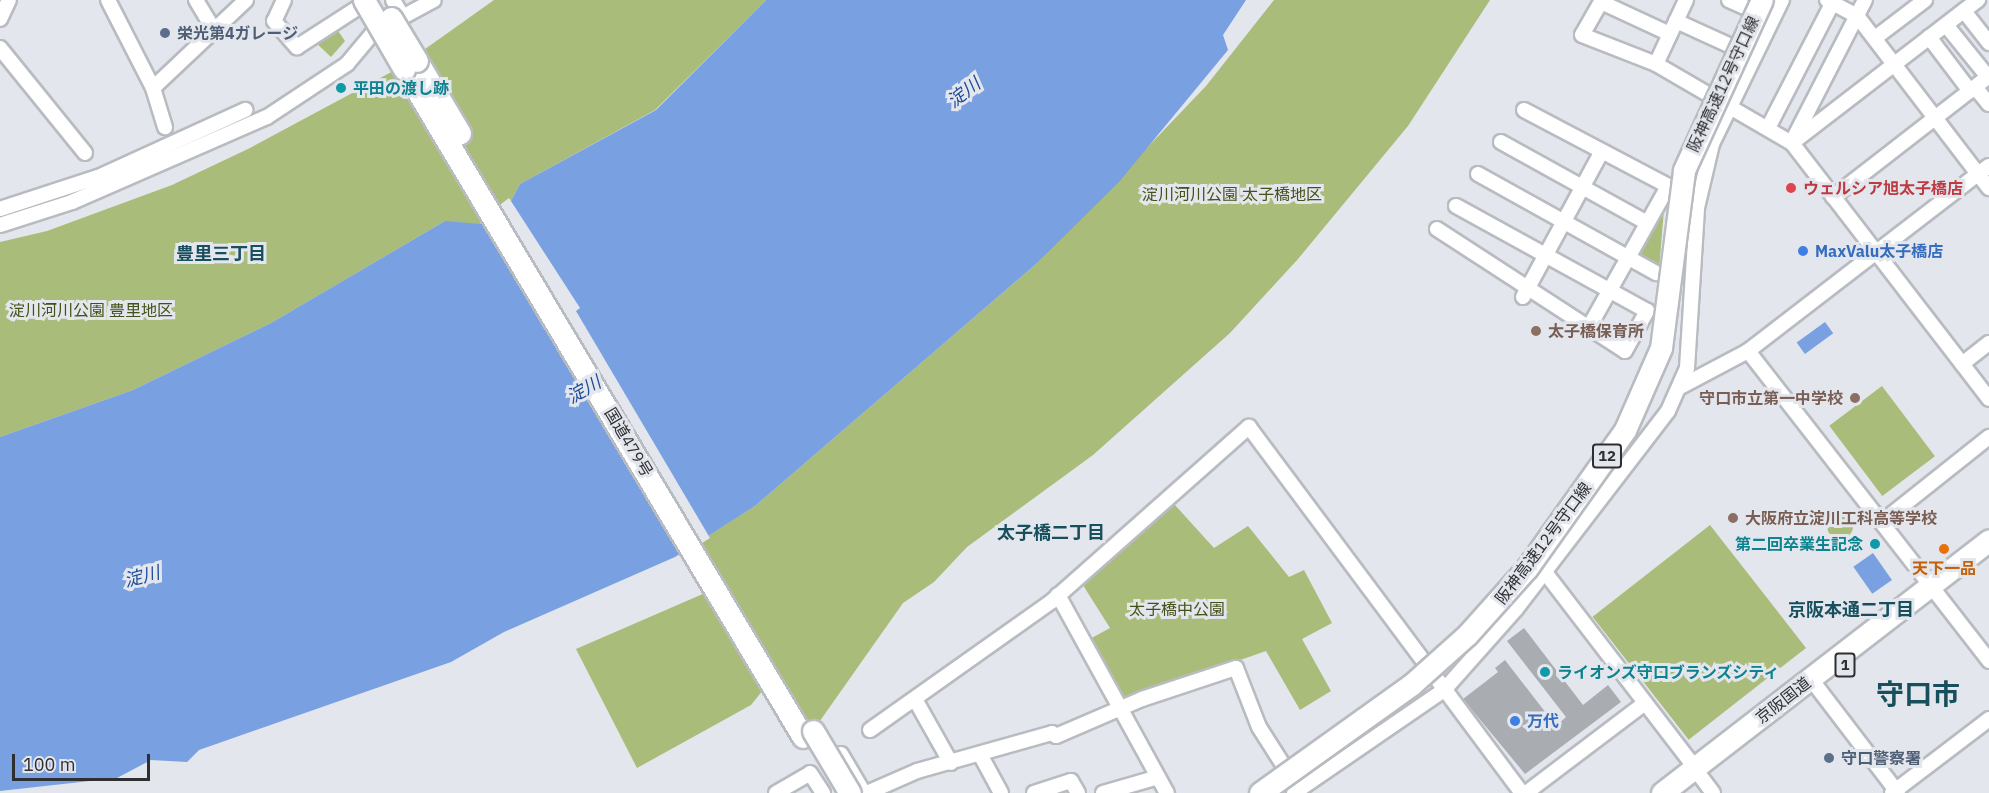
<!DOCTYPE html>
<html>
<head>
<meta charset="utf-8">
<style>
  body { margin:0 }
  #map { position:relative; width:1989px; height:793px; overflow:hidden; background:#e3e6ec; font-family:"IBM Plex Sans","Noto Sans JP",sans-serif }
  div>[style] { position:absolute }
  .green>* { inset:0; background:#aabc79; transform-origin:0 0 }
  .round { border-radius:50% }
  .water>* { inset:0; background:#79a0e1; transform-origin:0 0 }
  .pier>* { inset:0; background:#e3e6ec }
  .building>* { inset:0; background:#a9acb1 }
  .roads { filter:drop-shadow(2px 0 #b8bcc1) drop-shadow(-2px 0 #b8bcc1) drop-shadow(0 2px #b8bcc1) drop-shadow(0 -2px #b8bcc1) }
  .minor>* { height:14px; margin:-7px; padding:0 7px; transform-origin:7px; border-radius:7px; background:#fff }
  .highway>* { height:21px; margin:-10.5px; padding:0 10.5px; transform-origin:10.5px; border-radius:10.5px; background:#fff }
  .bridges { filter:drop-shadow(2px 0 #b8bcc1) drop-shadow(-2px 0 #b8bcc1) drop-shadow(0 2px #b8bcc1) drop-shadow(0 -2px #b8bcc1) }
  .highway-bridge>* { height:21px; margin:-10.5px; padding:0 10.5px; transform-origin:10.5px; border-radius:10.5px; background:#fff }
  .dots>* { width:16px; height:16px; translate:-50% -50%; box-sizing:border-box; border:3px solid #e3e6ec; border-radius:50% }
  span { translate:-50% -50%; white-space:nowrap; text-align:center; line-height:1.15; -webkit-text-stroke:6px #e3e6ec; paint-order:stroke }
  .shield-label span { padding:2px 4px; background:#e3e6ec; border:2px solid; border-radius:4px; -webkit-text-stroke-width:0 }
  .shield-label { font-size:15px; color:#2e2f31; font-weight:700 }
  .service-label { font-size:16px; color:#4e5e75; font-weight:700 }
  .left { translate:0 -50%; text-align:left }
  .street-label { font-size:16px; color:#2e2f31 }
  .culture-label { font-size:16px; color:#0d838f; font-weight:700 }
  .right { translate:-100% -50%; text-align:right }
  .health-label { font-size:16px; color:#be3a42; font-weight:700 }
  .park-label { font-size:16px; color:#455118 }
  .shop-label { font-size:16px; color:#366cbe; font-weight:700 }
  .education-label { font-size:16px; color:#785e54; font-weight:700 }
  .food-label { font-size:16px; color:#c56008; font-weight:700 }
  .water-label { font-size:18px; color:#1e4c98; font-style:italic }
  .neighbourhood-label { font-size:18px; color:#184f5d; font-weight:700 }
  .town-label { font-size:28px; color:#184f5d; font-weight:700 }
  .scale { position:absolute; left:12px; top:754px; width:138px; height:27px; box-sizing:border-box; border:3px solid #2e2f31; border-top:0; padding-left:8px; font-size:18px; line-height:21px; white-space:nowrap; color:#2e2f31; -webkit-text-stroke:4px #e3e6ec; paint-order:stroke }
</style>
</head>
<body>
<div id="map">
  <div class="green">
    <div style="clip-path:polygon(494px 0,766px 0,655px 110px,520px 184px,511px 201px,480px 224px,461px 231px,445px 221px,271px 323px,133px 390px,0 437px,0 242px,47px 231px,172px 185px,250px 148px,397px 69px)"></div>
    <div style="clip-path:polygon(1274px 0,1490px 0,1408px 126px,1298px 259px,1230px 333px,1093px 455px,967px 547px,934px 582px,903px 603px,810px 735px,696px 543px,755px 506px,1036px 264px,1206px 86px)"></div>
    <div style="clip-path:polygon(334px 25px,345px 41px,331px 57px,313px 40px)"></div>
    <div style="clip-path:polygon(1660px 207px,1664px 209px,1659px 270px,1636px 258px)"></div>
    <div style="left:1882px;top:386px;width:88px;height:66px;rotate:53deg"></div>
    <div style="clip-path:polygon(1174px 504px,1214px 548px,1248px 526px,1289px 577px,1304px 570px,1332px 623px,1302px 639px,1331px 691px,1300px 710px,1266px 651px,1123px 701px,1088px 640px,1110px 628px,1081px 582px)"></div>
    <div class="round" style="left:1827px;top:513px;width:26px;height:26px"></div>
    <div style="left:1710px;top:525px;width:156px;height:149px;rotate:52deg"></div>
    <div style="clip-path:polygon(705px 593px,763px 690px,751px 705px,637px 768px,576px 649px)"></div>
  </div>
  <div class="water">
    <div style="clip-path:polygon(766px 0,1246px 0,1223px 35px,1228px 50px,1119px 182px,1036px 264px,755px 506px,675px 557px,504px 632px,451px 662px,199px 750px,187px 762px,151px 760px,117px 778px,0 791px,0 437px,133px 390px,271px 323px,445px 221px,481px 224px,511px 201px,520px 184px,656px 110px)"></div>
    <div style="left:1825px;top:322px;width:14px;height:35px;rotate:54deg"></div>
    <div style="left:1873px;top:553px;width:33px;height:24px;rotate:55deg"></div>
  </div>
  <div class="pier">
    <div style="clip-path:polygon(509px 198px,580px 308px,576px 311px,710px 538px,680px 557px,683px 554px,549px 326px,544px 329px,529px 303px,533px 300px,484px 217px)"></div>
  </div>
  <div class="building">
    <div style="clip-path:polygon(1524px 628px,1583px 705px,1608px 685px,1621px 702px,1525px 774px,1463px 699px,1498px 672px,1495px 668px,1505px 660px,1556px 726px,1566px 717px,1507px 641px)"></div>
  </div>
  <div class="roads">
    <div class="minor">
      <div style="left:108px;top:0;width:99px;rotate:62.9deg"></div>
      <div style="left:153px;top:88px;width:128px;rotate:-43.4deg"></div>
      <div style="left:196px;top:0;width:33px;rotate:59deg"></div>
      <div style="left:284px;top:0;width:23px;rotate:115deg"></div>
      <div style="left:274px;top:21px;width:35px;rotate:49deg"></div>
      <div style="left:297px;top:47px;width:74px;rotate:-32.8deg"></div>
      <div style="left:393px;top:0;width:20px;rotate:60deg"></div>
      <div style="left:1602px;top:0;width:40px;rotate:119.7deg"></div>
      <div style="left:1582px;top:35px;width:79px;rotate:21.4deg"></div>
      <div style="left:1656px;top:64px;width:157px;rotate:30.2deg"></div>
      <div style="left:1792px;top:143px;width:323px;rotate:52.4deg"></div>
      <div style="left:1729px;top:0;width:24px;rotate:24deg"></div>
      <div style="left:1601px;top:2px;width:76px;rotate:24.9deg"></div>
      <div style="left:1964px;top:11px;width:41px;rotate:52deg"></div>
      <div style="left:0;top:19px;width:21px;rotate:-65deg"></div>
      <div style="left:1676px;top:21px;width:63px;rotate:24.5deg"></div>
      <div style="left:1946px;top:25px;width:67px;rotate:51.1deg"></div>
      <div style="left:1929px;top:37px;width:68px;rotate:52.8deg"></div>
      <div style="left:1875px;top:38px;width:63px;rotate:-37.2deg"></div>
      <div style="left:0;top:48px;width:135px;rotate:51deg"></div>
      <div style="left:1656px;top:64px;width:71px;rotate:-64.9deg"></div>
      <div style="left:1975px;top:87px;width:22px;rotate:51deg"></div>
      <div style="left:153px;top:88px;width:41px;rotate:72.9deg"></div>
      <div style="left:1524px;top:110px;width:170px;rotate:27.8deg"></div>
      <div style="left:1768px;top:128px;width:144px;rotate:-62.7deg"></div>
      <div style="left:1794px;top:138px;width:155px;rotate:-62.8deg"></div>
      <div style="left:1501px;top:142px;width:167px;rotate:29deg"></div>
      <div style="left:1792px;top:143px;width:235px;rotate:-37.6deg"></div>
      <div style="left:1989px;top:166px;width:14px;rotate:144deg"></div>
      <div style="left:1978px;top:174px;width:18px;rotate:52deg"></div>
      <div style="left:1478px;top:174px;width:204px;rotate:29.1deg"></div>
      <div style="left:1833px;top:197px;width:197px;rotate:-37.8deg"></div>
      <div style="left:0;top:209px;width:103px;rotate:-18.1deg"></div>
      <div style="left:98px;top:177px;width:162px;rotate:-24.5deg"></div>
      <div style="left:0;top:225px;width:76px;rotate:-17.7deg"></div>
      <div style="left:72px;top:202px;width:213px;rotate:-23.6deg"></div>
      <div style="left:267px;top:117px;width:96px;rotate:-33.5deg"></div>
      <div style="left:347px;top:64px;width:40px;rotate:-50deg"></div>
      <div style="left:373px;top:33px;width:69px;rotate:-28.4deg"></div>
      <div style="left:1437px;top:229px;width:224px;rotate:33deg"></div>
      <div style="left:1625px;top:351px;width:46px;rotate:-61.2deg"></div>
      <div style="left:1647px;top:311px;width:218px;rotate:-151.2deg"></div>
      <div style="left:1523px;top:297px;width:164px;rotate:-61.6deg"></div>
      <div style="left:1588px;top:329px;width:162px;rotate:-60.7deg"></div>
      <div style="left:1748px;top:351px;width:393px;rotate:52.1deg"></div>
      <div style="left:1962px;top:364px;width:34px;rotate:-38deg"></div>
      <div style="left:1682px;top:386px;width:75px;rotate:-27.9deg"></div>
      <div style="left:1748px;top:351px;width:290px;rotate:-37.6deg"></div>
      <div style="left:1978px;top:174px;width:199px;rotate:-127.4deg"></div>
      <div style="left:1857px;top:16px;width:34px;rotate:-152deg"></div>
      <div style="left:1882px;top:522px;width:137px;rotate:-38.5deg"></div>
      <div style="left:1541px;top:567px;width:253px;rotate:52.5deg"></div>
      <div style="left:1058px;top:595px;width:226px;rotate:61.2deg"></div>
      <div style="left:1817px;top:687px;width:133px;rotate:52.6deg"></div>
      <div style="left:916px;top:701px;width:71px;rotate:60.6deg"></div>
      <div style="left:870px;top:730px;width:223px;rotate:-35.3deg"></div>
      <div style="left:1052px;top:601px;width:263px;rotate:-41.5deg"></div>
      <div style="left:1249px;top:427px;width:457px;rotate:53.3deg"></div>
      <div style="left:841px;top:754px;width:45px;rotate:59.5deg"></div>
      <div style="left:981px;top:756px;width:42px;rotate:61.6deg"></div>
      <div style="left:1701px;top:777px;width:20px;rotate:53deg"></div>
      <div style="left:776px;top:793px;width:39px;rotate:-30deg"></div>
      <div style="left:810px;top:773px;width:24px;rotate:57deg"></div>
      <div style="left:867px;top:793px;width:55px;rotate:-23.7deg"></div>
      <div style="left:917px;top:771px;width:140px;rotate:-15.7deg"></div>
      <div style="left:1052px;top:733px;width:5px;rotate:37deg"></div>
      <div style="left:1056px;top:736px;width:94px;rotate:-23.3deg"></div>
      <div style="left:1142px;top:699px;width:99px;rotate:-18.3deg"></div>
      <div style="left:1236px;top:668px;width:63px;rotate:68.7deg"></div>
      <div style="left:1259px;top:727px;width:49px;rotate:57.6deg"></div>
      <div style="left:1034px;top:793px;width:39px;rotate:-18deg"></div>
      <div style="left:1071px;top:781px;width:14px;rotate:60deg"></div>
      <div style="left:1103px;top:793px;width:54px;rotate:-16.1deg"></div>
      <div style="left:1294px;top:793px;width:182px;rotate:-34.5deg"></div>
      <div style="left:1444px;top:690px;width:108px;rotate:-48.4deg"></div>
      <div style="left:1516px;top:609px;width:250px;rotate:-52.5deg"></div>
      <div style="left:1668px;top:411px;width:47px;rotate:-66.2deg"></div>
      <div style="left:1687px;top:368px;width:160px;rotate:-86.4deg"></div>
      <div style="left:1697px;top:208px;width:66px;rotate:-76.8deg"></div>
      <div style="left:1712px;top:144px;width:160px;rotate:-64.1deg"></div>
      <div style="left:1526px;top:793px;width:149px;rotate:-37.1deg"></div>
      <div style="left:1892px;top:793px;width:122px;rotate:-37.3deg"></div>
    </div>
    <div class="highway">
      <div style="left:417px;top:61px;width:84px;rotate:59.2deg"></div>
      <div style="left:404px;top:69px;width:778px;rotate:59.15deg"></div>
      <div style="left:1662px;top:793px;width:413px;rotate:-37.7deg"></div>
    </div>
  </div>
  <div class="bridges">
    <div class="highway-bridge">
      <div style="left:364px;top:0;width:80px;rotate:59.9deg"></div>
      <div style="left:391px;top:18px;width:50px;rotate:58.8deg"></div>
      <div style="left:813px;top:731px;width:72px;rotate:59.2deg"></div>
      <div style="left:1260px;top:793px;width:186px;rotate:-35.6deg"></div>
      <div style="left:1411px;top:685px;width:75px;rotate:-41.8deg"></div>
      <div style="left:1467px;top:635px;width:90px;rotate:-48.2deg"></div>
      <div style="left:1527px;top:568px;width:169px;rotate:-54.6deg"></div>
      <div style="left:1625px;top:430px;width:90px;rotate:-66.3deg"></div>
      <div style="left:1661px;top:348px;width:179px;rotate:-82.6deg"></div>
      <div style="left:1684px;top:170px;width:187px;rotate:-65.4deg"></div>
    </div>
  </div>
  <div class="dots">
    <div style="left:165px;top:33px;background:#5c6f8a"></div>
    <div style="left:341px;top:88px;background:#0f9aa8"></div>
    <div style="left:1791px;top:188px;background:#e0444e"></div>
    <div style="left:1803px;top:251px;background:#3f7fe0"></div>
    <div style="left:1536px;top:331px;background:#8d6e63"></div>
    <div style="left:1855px;top:398px;background:#8d6e63"></div>
    <div style="left:1733px;top:518px;background:#8d6e63"></div>
    <div style="left:1875px;top:544px;background:#0f9aa8"></div>
    <div style="left:1944px;top:549px;background:#e8710a"></div>
    <div style="left:1545px;top:672px;background:#0f9aa8"></div>
    <div style="left:1515px;top:721px;background:#3f7fe0"></div>
    <div style="left:1829px;top:758px;background:#5c6f8a"></div>
  </div>
  <div class="shield-label">
    <span style="left:1607px;top:456px">12</span>
    <span style="left:1845px;top:665px">1</span>
  </div>
  <div class="service-label">
    <span class="left" style="left:177px;top:33px">栄光第4ガレージ</span>
    <span class="left" style="left:1841px;top:758px">守口警察署</span>
  </div>
  <div class="street-label">
    <span style="left:1723px;top:84px;rotate:-65deg">阪神高速12号守口線</span>
    <span style="left:629px;top:442px;rotate:59deg">国道479号</span>
    <span style="left:1543px;top:543px;rotate:-53deg">阪神高速12号守口線</span>
    <span style="left:1783px;top:700px;rotate:-38deg">京阪国道</span>
  </div>
  <div class="culture-label">
    <span class="left" style="left:353px;top:88px">平田の渡し跡</span>
    <span class="right" style="left:1863px;top:544px">第二回卒業生記念</span>
    <span class="left" style="left:1557px;top:672px">ライオンズ守口ブランズシティ</span>
  </div>
  <div class="health-label">
    <span class="left" style="left:1803px;top:188px">ウェルシア旭太子橋店</span>
  </div>
  <div class="park-label">
    <span style="left:1232px;top:194px">淀川河川公園 太子橋地区</span>
    <span style="left:91px;top:310px">淀川河川公園 豊里地区</span>
    <span style="left:1177px;top:609px">太子橋中公園</span>
  </div>
  <div class="shop-label">
    <span class="left" style="left:1815px;top:251px">MaxValu太子橋店</span>
    <span class="left" style="left:1527px;top:721px">万代</span>
  </div>
  <div class="education-label">
    <span class="left" style="left:1548px;top:331px">太子橋保育所</span>
    <span class="right" style="left:1843px;top:398px">守口市立第一中学校</span>
    <span class="left" style="left:1745px;top:518px">大阪府立淀川工科高等学校</span>
  </div>
  <div class="food-label">
    <span style="left:1944px;top:568px">天下一品</span>
  </div>
  <div class="water-label">
    <span style="left:964px;top:93px;rotate:-38deg">淀川</span>
    <span style="left:584px;top:390px;rotate:-30deg">淀川</span>
    <span style="left:142px;top:577px;rotate:-15deg">淀川</span>
  </div>
  <div class="neighbourhood-label">
    <span style="left:221px;top:254px">豊里三丁目</span>
    <span style="left:1051px;top:533px">太子橋二丁目</span>
    <span style="left:1851px;top:610px">京阪本通二丁目</span>
  </div>
  <div class="town-label">
    <span style="left:1918px;top:694px">守口市</span>
  </div>
  <div class="scale">100 m</div>
</div>
</body>
</html>
